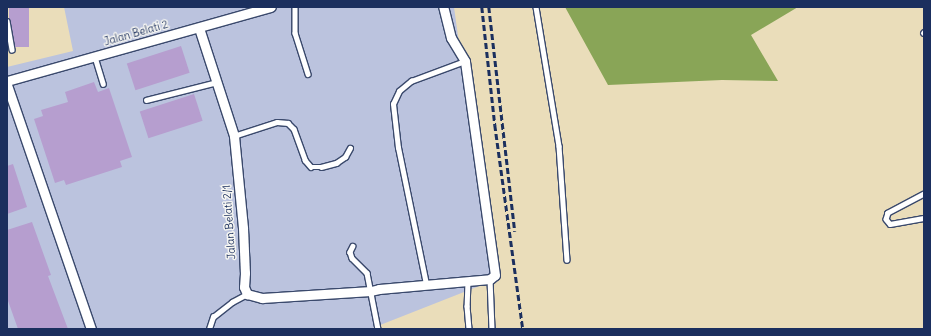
<!DOCTYPE html>
<html>
<head>
<meta charset="utf-8">
<style>
  body { margin:0 }
  #map { position:relative; width:931px; height:336px; overflow:hidden; background:#eaddba; font-family:Delius,sans-serif }
  div>[style] { position:absolute }
  .industrial>* { inset:0; background:#bbc3de }
  .forest>* { inset:0; background:#89a557 }
  .building>* { inset:0; background:#b69ecf; transform-origin:0 0 }
  .roads { filter:drop-shadow(1px 0 #3a496c) drop-shadow(-1px 0 #3a496c) drop-shadow(0 1px #3a496c) drop-shadow(0 -1px #3a496c) }
  .service>* { height:4.5px; margin:-2.25px; padding:0 2.25px; transform-origin:2.25px; border-radius:2.25px; background:#fff }
  .minor>* { height:9px; margin:-4.5px; padding:0 4.5px; transform-origin:4.5px; border-radius:4.5px; background:#fff }
  .rail>* { height:2.5px; margin-top:-1.25px; transform-origin:0; background:repeating-linear-gradient(90deg,#1b2f5e 0 6px,transparent 0 9px) }
  span { translate:-50% -50%; white-space:nowrap; text-align:center; line-height:1.15; -webkit-text-stroke:3px #f6f6f2; paint-order:stroke }
  .street-label { font-size:11px; color:#1b2f5e }
  .frame { position:absolute; inset:0; border:8px solid #1b2f5e; pointer-events:none }
</style>
</head>
<body>
<div id="map">
  <div class="industrial">
    <div style="clip-path:polygon(64px 7px,454px 7px,492px 281px,370px 329px,8px 329px,7px 67px,73px 51px)"></div>
  </div>
  <div class="forest">
    <div style="clip-path:polygon(565px 7px,798px 7px,751px 35px,778px 81px,722px 80px,608px 85px)"></div>
  </div>
  <div class="building">
    <div style="left:9px;top:7px;width:20px;height:40px"></div>
    <div style="left:181px;top:46px;width:28px;height:57px;rotate:72deg"></div>
    <div style="clip-path:polygon(94px 82px,98px 92px,109px 88px,132px 157px,120px 161px,122px 167px,66px 185px,64px 180px,55px 183px,34px 119px,43px 116px,41px 110px,68px 102px,65px 92px)"></div>
    <div style="left:194px;top:94px;width:28px;height:57px;rotate:72deg"></div>
    <div style="clip-path:polygon(13px 164px,27px 207px,7px 214px,7px 166px)"></div>
    <div style="clip-path:polygon(32px 222px,51px 275px,48px 276px,68px 329px,18px 329px,7px 298px,7px 230px)"></div>
  </div>
  <div class="roads">
    <div class="service">
      <div style="left:295px;top:7px;width:26px;rotate:90deg"></div>
      <div style="left:295px;top:33px;width:43px;rotate:72.4deg"></div>
      <div style="left:536px;top:7px;width:141px;rotate:80.6deg"></div>
      <div style="left:559px;top:146px;width:114px;rotate:86deg"></div>
      <div style="left:7px;top:21px;width:29px;rotate:80deg"></div>
      <div style="left:923px;top:33px;width:1px;rotate:-45deg"></div>
      <div style="left:95px;top:57px;width:28px;rotate:73deg"></div>
      <div style="left:146px;top:100px;width:73px;rotate:-14.2deg"></div>
      <div style="left:234px;top:136px;width:45px;rotate:-18deg"></div>
      <div style="left:277px;top:122px;width:11px;rotate:5deg"></div>
      <div style="left:288px;top:123px;width:8px;rotate:45deg"></div>
      <div style="left:294px;top:129px;width:33px;rotate:70deg"></div>
      <div style="left:305px;top:160px;width:9px;rotate:49deg"></div>
      <div style="left:311px;top:167px;width:10px"></div>
      <div style="left:321px;top:167px;width:16px;rotate:-15deg"></div>
      <div style="left:336px;top:163px;width:11px;rotate:-34deg"></div>
      <div style="left:345px;top:157px;width:10px;rotate:-61deg"></div>
      <div style="left:924px;top:194px;width:41px;rotate:152.2deg"></div>
      <div style="left:888px;top:213px;width:6px;rotate:108deg"></div>
      <div style="left:886px;top:219px;width:6px;rotate:51deg"></div>
      <div style="left:890px;top:224px;width:35px;rotate:-10deg"></div>
      <div style="left:353px;top:246px;width:7px;rotate:117deg"></div>
      <div style="left:350px;top:252px;width:6px;rotate:72deg"></div>
      <div style="left:352px;top:258px;width:21px;rotate:45deg"></div>
      <div style="left:367px;top:273px;width:57px;rotate:78.9deg"></div>
      <div style="left:490px;top:279px;width:50px;rotate:87.7deg"></div>
      <div style="left:468px;top:281px;width:25px;rotate:92deg"></div>
      <div style="left:467px;top:306px;width:23px;rotate:85deg"></div>
      <div style="left:426px;top:284px;width:139px;rotate:-101.6deg"></div>
      <div style="left:398px;top:148px;width:44px;rotate:-96.5deg"></div>
      <div style="left:393px;top:104px;width:14px;rotate:-65deg"></div>
      <div style="left:399px;top:91px;width:16px;rotate:-40deg"></div>
      <div style="left:411px;top:81px;width:58px;rotate:-20.3deg"></div>
      <div style="left:209px;top:329px;width:13px;rotate:-72deg"></div>
      <div style="left:213px;top:317px;width:24px;rotate:-38deg"></div>
      <div style="left:232px;top:302px;width:17px;rotate:-28deg"></div>
    </div>
    <div class="minor">
      <div style="left:199px;top:28px;width:114px;rotate:72deg"></div>
      <div style="left:234px;top:136px;width:92px;rotate:84.4deg"></div>
      <div style="left:243px;top:228px;width:45px;rotate:87.5deg"></div>
      <div style="left:245px;top:273px;width:14px;rotate:94deg"></div>
      <div style="left:244px;top:287px;width:8px;rotate:67deg"></div>
      <div style="left:247px;top:294px;width:16px;rotate:15deg"></div>
      <div style="left:262px;top:298px;width:109px;rotate:-3.7deg"></div>
      <div style="left:371px;top:291px;width:8px;rotate:-14deg"></div>
      <div style="left:379px;top:289px;width:111px;rotate:-5.1deg"></div>
      <div style="left:490px;top:279px;width:6px;rotate:-39deg"></div>
      <div style="left:495px;top:275px;width:216px;rotate:-98deg"></div>
      <div style="left:465px;top:61px;width:27px;rotate:-121deg"></div>
      <div style="left:451px;top:38px;width:32px;rotate:-104deg"></div>
      <div style="left:7px;top:81px;width:274px;rotate:-15.7deg"></div>
      <div style="left:7px;top:85px;width:258px;rotate:71deg"></div>
    </div>
  </div>
  <div class="rail">
    <div style="left:482px;top:7px;width:119px;rotate:83.7deg"></div>
    <div style="left:495px;top:125px;width:206px;rotate:82.2deg"></div>
    <div style="left:489px;top:7px;width:226px;rotate:83.4deg"></div>
  </div>
  <div class="street-label">
    <span style="left:136px;top:33px;rotate:-16deg">Jalan Belati 2</span>
    <span style="left:229px;top:222px;rotate:-94deg">Jalan Belati 2/1</span>
  </div>
  <div class="frame"></div>
</div>
</body>
</html>
